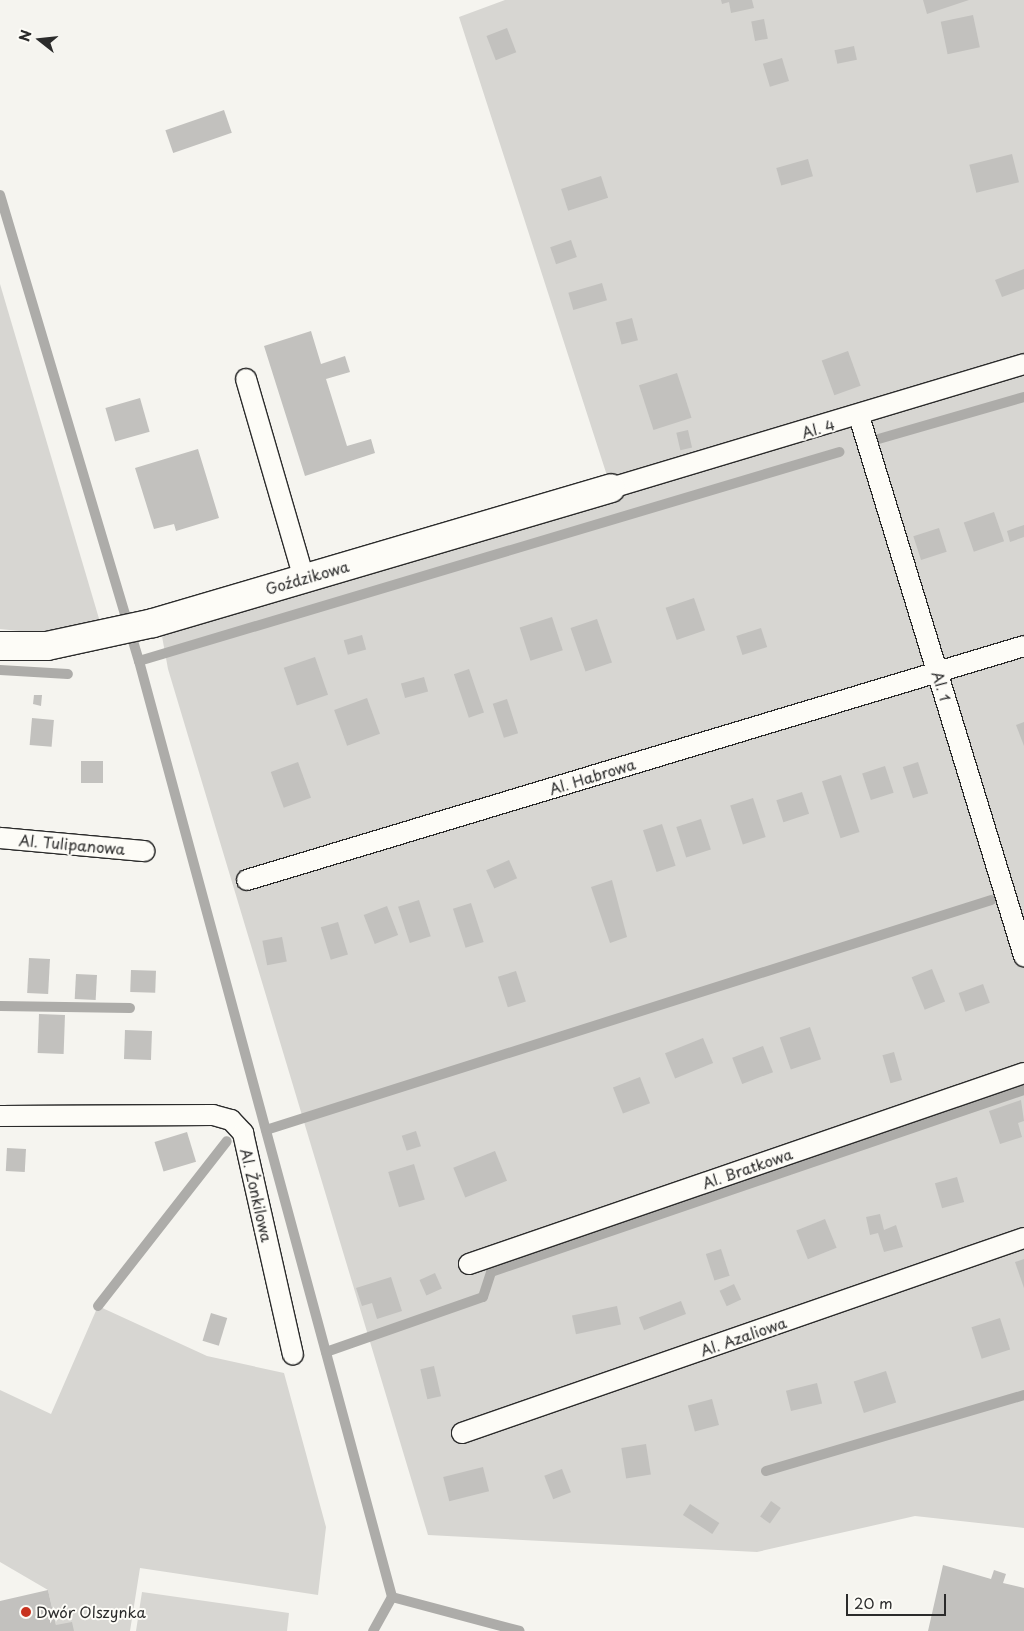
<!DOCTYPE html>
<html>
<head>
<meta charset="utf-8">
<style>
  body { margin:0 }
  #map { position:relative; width:1024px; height:1631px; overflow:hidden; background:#f5f4ef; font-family:"Playpen Sans",sans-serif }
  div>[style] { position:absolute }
  .green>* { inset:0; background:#d7d6d2 }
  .stream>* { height:10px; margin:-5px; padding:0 5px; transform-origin:5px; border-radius:5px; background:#adaca9 }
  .building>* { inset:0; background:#c2c1be; transform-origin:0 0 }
  .roads { filter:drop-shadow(1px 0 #2b2b2b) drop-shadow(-1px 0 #2b2b2b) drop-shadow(0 1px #2b2b2b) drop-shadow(0 -1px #2b2b2b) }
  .lane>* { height:20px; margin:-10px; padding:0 10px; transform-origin:10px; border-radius:10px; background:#fdfcf7 }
  .street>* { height:28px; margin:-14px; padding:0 14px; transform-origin:14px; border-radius:14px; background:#fdfcf7 }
  .dots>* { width:14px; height:14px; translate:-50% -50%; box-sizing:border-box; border:2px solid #fdfcf7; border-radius:50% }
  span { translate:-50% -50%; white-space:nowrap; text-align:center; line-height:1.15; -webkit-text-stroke:4px #fdfcf7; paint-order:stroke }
  .street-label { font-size:15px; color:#2b2b2b }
  .poi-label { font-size:15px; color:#2b2b2b }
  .left { translate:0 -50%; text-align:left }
  .north { position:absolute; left:15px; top:15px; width:50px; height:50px; -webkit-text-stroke:4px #fdfcf7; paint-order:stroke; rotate:286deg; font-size:14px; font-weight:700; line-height:20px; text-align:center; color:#2b2b2b }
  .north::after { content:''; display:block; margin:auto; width:18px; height:22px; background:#2b2b2b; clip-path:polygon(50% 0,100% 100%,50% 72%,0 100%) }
  .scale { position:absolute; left:846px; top:1594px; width:100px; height:22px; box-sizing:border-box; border:2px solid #2b2b2b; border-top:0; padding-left:6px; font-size:15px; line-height:18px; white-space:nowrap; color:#2b2b2b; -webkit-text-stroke:4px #fdfcf7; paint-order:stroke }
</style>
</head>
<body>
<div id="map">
  <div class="green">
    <div style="clip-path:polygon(505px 0,1024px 0,1024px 1528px,915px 1516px,757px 1552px,428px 1535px,168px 669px,159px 620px,611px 488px,459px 17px)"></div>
    <div style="clip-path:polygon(0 284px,100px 622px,38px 633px,0 629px)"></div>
    <div style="clip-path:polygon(98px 1306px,207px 1356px,284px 1373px,326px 1527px,318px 1595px,140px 1568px,130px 1631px,74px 1631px,56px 1625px,48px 1590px,0 1562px,0 1390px,51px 1414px)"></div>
    <div style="clip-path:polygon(142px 1592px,289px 1613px,287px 1631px,136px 1631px)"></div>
  </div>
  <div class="stream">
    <div style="left:0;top:195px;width:486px;rotate:73.4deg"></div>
    <div style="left:139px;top:661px;width:970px;rotate:74.87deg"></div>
    <div style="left:392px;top:1597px;width:39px;rotate:119deg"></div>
    <div style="left:875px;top:440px;width:155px;rotate:-16.1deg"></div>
    <div style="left:139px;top:661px;width:731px;rotate:-16.62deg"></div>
    <div style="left:0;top:670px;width:68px;rotate:3.4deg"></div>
    <div style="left:0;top:1006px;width:130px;rotate:0.9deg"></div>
    <div style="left:266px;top:1130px;width:761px;rotate:-17.6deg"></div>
    <div style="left:98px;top:1306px;width:209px;rotate:-52deg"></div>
    <div style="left:326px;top:1352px;width:166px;rotate:-19.3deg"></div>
    <div style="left:483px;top:1297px;width:26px;rotate:-72deg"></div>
    <div style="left:491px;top:1272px;width:563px;rotate:-18.85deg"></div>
    <div style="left:766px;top:1471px;width:269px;rotate:-16.4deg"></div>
    <div style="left:392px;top:1597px;width:132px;rotate:14.9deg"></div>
  </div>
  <div class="building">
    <div style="clip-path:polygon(721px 0,752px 0,754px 8px,731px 13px,729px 2px,722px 4px)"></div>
    <div style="clip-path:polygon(923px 0,969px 0,927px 14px)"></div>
    <div style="left:973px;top:15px;width:33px;height:33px;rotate:78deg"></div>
    <div style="left:764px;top:19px;width:20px;height:13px;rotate:79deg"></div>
    <div style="left:507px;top:28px;width:26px;height:22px;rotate:69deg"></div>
    <div style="left:854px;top:46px;width:14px;height:20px;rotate:78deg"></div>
    <div style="left:782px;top:58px;width:24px;height:20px;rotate:73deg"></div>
    <div style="left:224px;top:110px;width:24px;height:62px;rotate:71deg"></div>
    <div style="left:1012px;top:154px;width:29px;height:44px;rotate:76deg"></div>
    <div style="left:808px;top:159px;width:18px;height:33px;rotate:74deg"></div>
    <div style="left:601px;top:176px;width:23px;height:42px;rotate:72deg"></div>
    <div style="left:571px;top:240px;width:18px;height:22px;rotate:71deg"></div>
    <div style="clip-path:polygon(1024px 269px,1024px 289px,1002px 297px,995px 280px)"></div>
    <div style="left:602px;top:283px;width:18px;height:35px;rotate:74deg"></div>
    <div style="left:632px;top:318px;width:23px;height:17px;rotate:75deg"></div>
    <div style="clip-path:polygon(311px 331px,321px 364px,345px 356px,350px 372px,326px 379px,347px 446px,371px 439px,375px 453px,305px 476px,264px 346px)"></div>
    <div style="left:848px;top:351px;width:37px;height:28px;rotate:70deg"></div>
    <div style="left:677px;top:373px;width:47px;height:40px;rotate:72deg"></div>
    <div style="left:140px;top:398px;width:35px;height:36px;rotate:74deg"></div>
    <div style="left:688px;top:430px;width:18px;height:12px;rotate:77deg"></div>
    <div style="clip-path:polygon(198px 449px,219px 518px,176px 531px,174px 524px,154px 529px,135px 468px)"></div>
    <div style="left:994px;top:512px;width:31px;height:32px;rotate:71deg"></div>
    <div style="clip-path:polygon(1024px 525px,1024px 537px,1010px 542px,1007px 531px)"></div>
    <div style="left:939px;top:528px;width:25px;height:27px;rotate:72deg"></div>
    <div style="left:694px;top:598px;width:34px;height:30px;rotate:71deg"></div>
    <div style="left:552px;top:617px;width:35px;height:34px;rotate:72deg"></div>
    <div style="left:597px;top:619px;width:46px;height:28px;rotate:71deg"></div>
    <div style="left:761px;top:628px;width:20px;height:26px;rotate:72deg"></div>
    <div style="left:362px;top:635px;width:15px;height:19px;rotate:74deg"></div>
    <div style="left:315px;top:657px;width:40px;height:33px;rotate:71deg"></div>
    <div style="left:469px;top:669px;width:46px;height:16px;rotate:71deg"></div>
    <div style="left:424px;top:677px;width:15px;height:24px;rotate:74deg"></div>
    <div style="clip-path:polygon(34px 695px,42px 695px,41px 706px,33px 704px)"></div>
    <div style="left:367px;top:698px;width:38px;height:35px;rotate:70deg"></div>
    <div style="left:507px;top:699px;width:36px;height:15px;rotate:72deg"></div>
    <div style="left:32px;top:718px;width:22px;height:27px;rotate:5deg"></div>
    <div style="clip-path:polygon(1024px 722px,1024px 746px,1016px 725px)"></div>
    <div style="left:81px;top:761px;width:22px;height:22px"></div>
    <div style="left:298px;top:762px;width:38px;height:29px;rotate:70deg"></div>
    <div style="left:918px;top:762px;width:33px;height:16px;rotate:72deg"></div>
    <div style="left:885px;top:766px;width:28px;height:24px;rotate:72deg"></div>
    <div style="left:841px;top:775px;width:60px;height:20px;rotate:72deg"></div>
    <div style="left:802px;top:792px;width:23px;height:27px;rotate:72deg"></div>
    <div style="left:753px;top:798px;width:41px;height:24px;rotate:72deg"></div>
    <div style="left:701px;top:819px;width:32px;height:26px;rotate:72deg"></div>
    <div style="left:662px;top:824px;width:44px;height:20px;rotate:72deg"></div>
    <div style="left:509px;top:860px;width:20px;height:25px;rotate:66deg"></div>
    <div style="clip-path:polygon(612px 880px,627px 937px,610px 943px,591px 887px)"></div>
    <div style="left:419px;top:900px;width:38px;height:22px;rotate:72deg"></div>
    <div style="left:471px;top:903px;width:41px;height:19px;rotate:72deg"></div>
    <div style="left:387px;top:906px;width:31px;height:25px;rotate:69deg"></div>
    <div style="left:338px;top:922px;width:34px;height:18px;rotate:73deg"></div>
    <div style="left:282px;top:937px;width:25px;height:20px;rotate:79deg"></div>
    <div style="left:29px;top:958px;width:21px;height:35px;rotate:3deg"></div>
    <div style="left:932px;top:969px;width:35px;height:22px;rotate:68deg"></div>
    <div style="left:131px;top:970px;width:25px;height:22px;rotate:2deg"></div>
    <div style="left:516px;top:971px;width:32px;height:19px;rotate:72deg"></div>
    <div style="left:76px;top:974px;width:21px;height:25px;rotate:3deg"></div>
    <div style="left:983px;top:984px;width:20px;height:26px;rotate:70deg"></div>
    <div style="left:39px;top:1014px;width:26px;height:39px;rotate:2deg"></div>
    <div style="left:810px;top:1027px;width:34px;height:32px;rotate:71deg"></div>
    <div style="left:125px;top:1030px;width:27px;height:29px;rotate:2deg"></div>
    <div style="left:703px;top:1038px;width:27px;height:41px;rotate:68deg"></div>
    <div style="left:763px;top:1046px;width:28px;height:33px;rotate:69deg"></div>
    <div style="left:894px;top:1052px;width:29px;height:12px;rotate:74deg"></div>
    <div style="left:640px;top:1077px;width:28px;height:29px;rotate:69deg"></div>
    <div style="clip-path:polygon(1021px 1100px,1024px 1121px,1018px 1123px,1022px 1137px,1000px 1144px,989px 1111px)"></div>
    <div style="left:416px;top:1131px;width:16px;height:15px;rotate:72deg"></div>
    <div style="left:187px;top:1132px;width:31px;height:34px;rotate:73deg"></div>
    <div style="left:7px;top:1148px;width:19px;height:23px;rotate:3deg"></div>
    <div style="left:495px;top:1151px;width:32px;height:45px;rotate:68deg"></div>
    <div style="left:414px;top:1164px;width:37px;height:27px;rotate:73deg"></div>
    <div style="left:957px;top:1177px;width:26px;height:23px;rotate:74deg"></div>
    <div style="clip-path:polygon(880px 1214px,884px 1230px,896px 1225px,903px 1247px,884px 1252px,878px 1233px,870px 1235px,866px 1217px)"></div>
    <div style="left:825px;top:1219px;width:31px;height:31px;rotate:68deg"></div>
    <div style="left:721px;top:1249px;width:28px;height:16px;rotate:72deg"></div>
    <div style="clip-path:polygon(1024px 1259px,1024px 1288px,1015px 1262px)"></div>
    <div style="left:435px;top:1273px;width:17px;height:17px;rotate:66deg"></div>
    <div style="clip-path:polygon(391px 1277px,402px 1311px,377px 1319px,372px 1303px,362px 1306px,356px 1288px)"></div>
    <div style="left:734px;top:1284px;width:17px;height:16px;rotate:65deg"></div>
    <div style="left:681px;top:1301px;width:14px;height:45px;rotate:69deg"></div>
    <div style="left:617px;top:1306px;width:19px;height:46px;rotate:78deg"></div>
    <div style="left:211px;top:1313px;width:17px;height:29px;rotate:17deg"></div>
    <div style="left:1000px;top:1318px;width:33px;height:30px;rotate:72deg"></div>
    <div style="left:434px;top:1366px;width:31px;height:14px;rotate:77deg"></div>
    <div style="left:886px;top:1371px;width:33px;height:34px;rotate:72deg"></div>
    <div style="left:817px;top:1383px;width:21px;height:32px;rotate:76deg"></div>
    <div style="left:712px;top:1399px;width:27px;height:25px;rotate:75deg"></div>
    <div style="left:646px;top:1444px;width:31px;height:25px;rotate:81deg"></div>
    <div style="left:483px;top:1467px;width:25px;height:41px;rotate:76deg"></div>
    <div style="left:562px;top:1469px;width:25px;height:19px;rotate:69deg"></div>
    <div style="left:771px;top:1501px;width:12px;height:19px;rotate:35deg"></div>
    <div style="left:690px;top:1504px;width:35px;height:13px;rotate:33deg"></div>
    <div style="clip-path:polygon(943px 1565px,991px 1579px,994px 1570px,1006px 1574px,1003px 1583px,1024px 1588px,1024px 1631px,928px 1631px)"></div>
    <div style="clip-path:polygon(48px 1590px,56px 1625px,72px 1622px,74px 1631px,0 1631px,0 1601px)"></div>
  </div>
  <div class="roads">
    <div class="lane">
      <div style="left:246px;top:379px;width:207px;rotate:73.8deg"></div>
      <div style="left:859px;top:416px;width:565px;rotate:73.01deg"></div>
      <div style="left:611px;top:488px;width:431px;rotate:-16.7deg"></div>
      <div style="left:0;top:838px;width:145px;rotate:5.2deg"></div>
      <div style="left:247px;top:880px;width:811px;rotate:-16.76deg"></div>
      <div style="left:0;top:1116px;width:213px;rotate:-0.3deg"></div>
      <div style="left:213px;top:1115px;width:19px;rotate:16deg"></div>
      <div style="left:231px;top:1120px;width:18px;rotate:47deg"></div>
      <div style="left:243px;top:1133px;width:227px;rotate:77.3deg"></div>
      <div style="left:469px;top:1264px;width:587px;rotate:-18.99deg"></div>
      <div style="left:462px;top:1433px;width:595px;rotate:-19.14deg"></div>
    </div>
    <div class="street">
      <div style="left:0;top:646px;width:47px"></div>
      <div style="left:47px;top:646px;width:108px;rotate:-12.2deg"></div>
      <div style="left:153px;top:623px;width:477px;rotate:-16.4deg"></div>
    </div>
  </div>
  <div class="dots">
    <div style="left:26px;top:1612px;background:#c8321e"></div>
  </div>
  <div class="street-label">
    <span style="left:818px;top:428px;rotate:-16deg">Al. 4</span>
    <span style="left:307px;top:577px;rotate:-16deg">Goździkowa</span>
    <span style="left:942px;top:686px;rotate:73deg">Al. 1</span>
    <span style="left:592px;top:776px;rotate:-17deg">Al. Habrowa</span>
    <span style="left:72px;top:844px;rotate:5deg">Al. Tulipanowa</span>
    <span style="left:747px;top:1168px;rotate:-19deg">Al. Bratkowa</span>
    <span style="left:257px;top:1195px;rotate:77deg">Al. Żonkilowa</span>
    <span style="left:743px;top:1336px;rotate:-19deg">Al. Azaliowa</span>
  </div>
  <div class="poi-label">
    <span class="left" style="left:36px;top:1612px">Dwór Olszynka</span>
  </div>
  <div class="north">N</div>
  <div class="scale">20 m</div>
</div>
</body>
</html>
